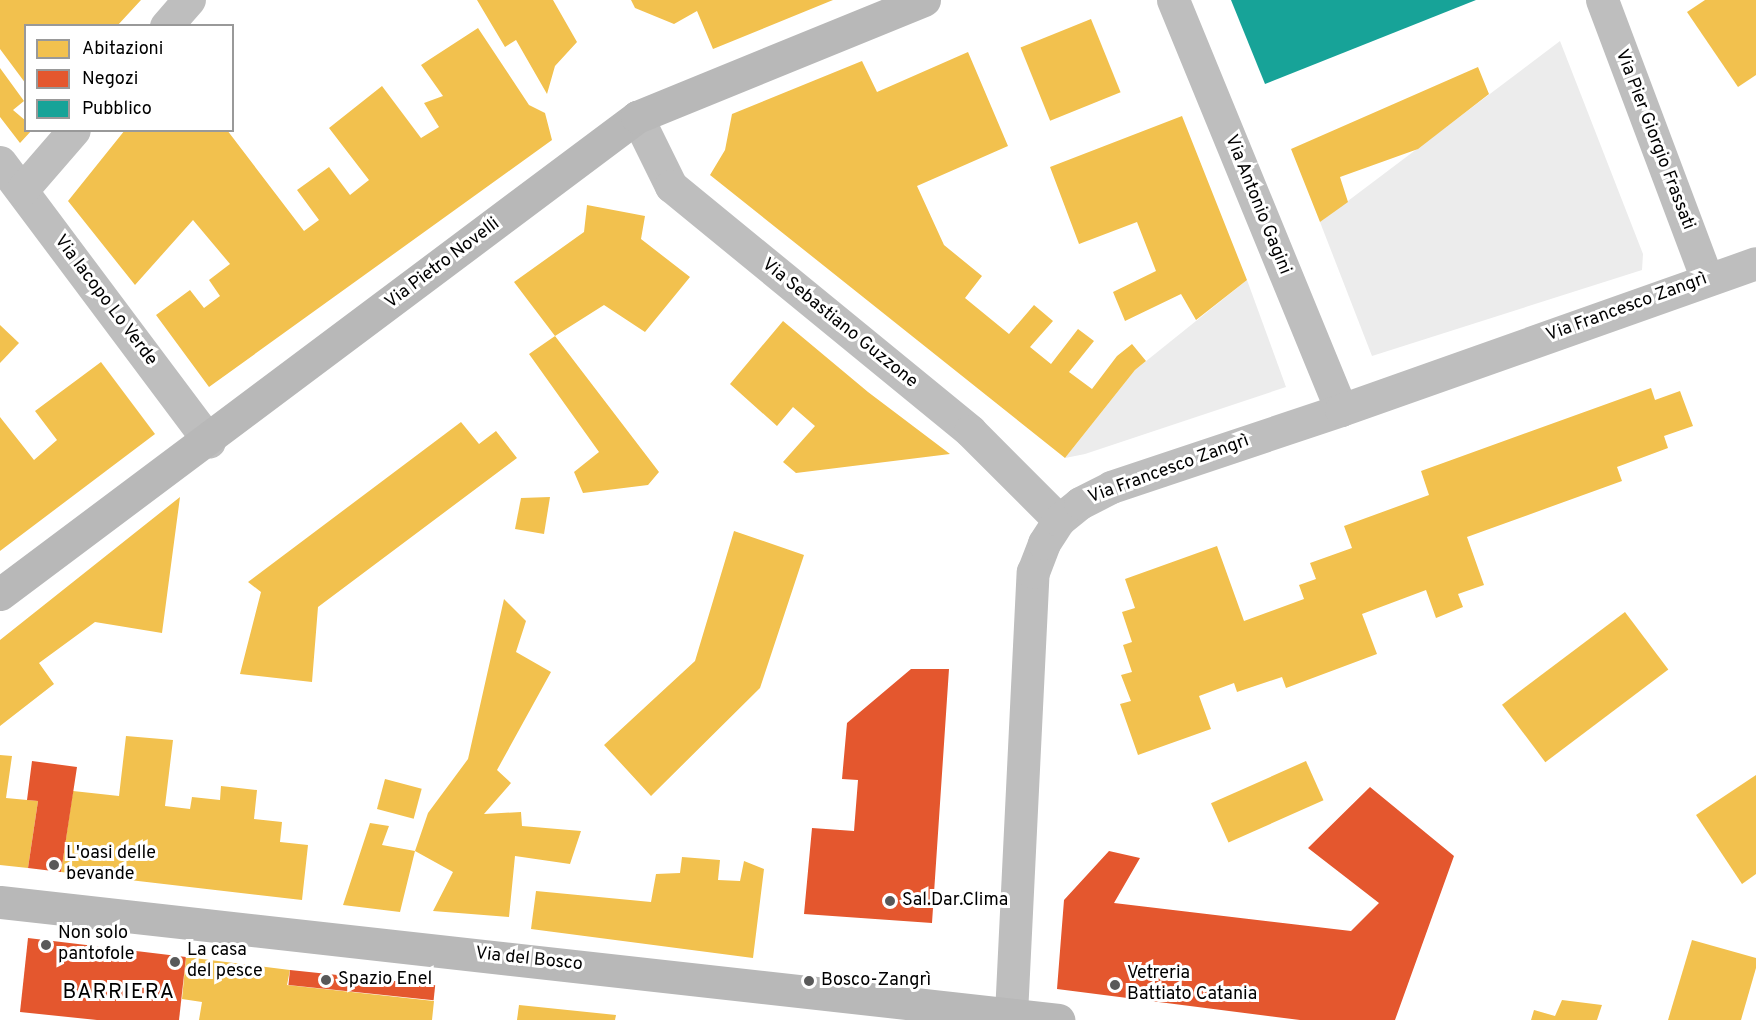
<!DOCTYPE html>
<html>
<head>
<meta charset="utf-8">
<style>
  body { margin:0 }
  #map { position:relative; width:1756px; height:1020px; overflow:hidden; background:#fff; font-family:Overpass,sans-serif }
  div>[style] { position:absolute }
  .green>* { inset:0; background:#ececec }
  .homes>* { inset:0; background:#f2c14e; transform-origin:0 0 }
  .shops>* { inset:0; background:#e4572e; transform-origin:0 0 }
  .public>* { inset:0; background:#17a398 }
  .street>* { height:33px; margin:-16.5px; padding:0 16.5px; transform-origin:16.5px; border-radius:16.5px; background:#bebebe }
  .secondary>* { height:33px; margin:-16.5px; padding:0 16.5px; transform-origin:16.5px; border-radius:16.5px; background:#b8b8b8 }
  .dots>* { width:16px; height:16px; translate:-50% -50%; box-sizing:border-box; border:3px solid #fff; border-radius:50% }
  span { translate:-50% -50%; white-space:nowrap; text-align:center; line-height:1.15; -webkit-text-stroke:6px #fff; paint-order:stroke }
  .street-label { font-size:18px; color:#000 }
  .poi-label { font-size:18px; color:#000 }
  .left { translate:0 -50%; text-align:left }
  .quarter-label { font-size:21px; color:#000; letter-spacing:1.5px }
  .legend { position:absolute; left:24px; top:24px; width:210px; height:108px; box-sizing:border-box; background:#fff; border:2px solid #999; margin:0; padding:8px 10px; list-style:none; font-size:18px; color:#000 }
  .legend li { display:flex; align-items:center; gap:12px; height:30px }
  .legend b { width:30px; border:2px solid #999 }
</style>
</head>
<body>
<div id="map">
  <div class="green">
    <div style="clip-path:polygon(1560px 41px,1643px 254px,1642px 270px,1372px 356px,1320px 222px)"></div>
    <div style="clip-path:polygon(1247px 280px,1286px 387px,1085px 454px,1065px 458px,1135px 370px)"></div>
  </div>
  <div class="homes">
    <div style="clip-path:polygon(0 0,141px 0,117px 26px,26px 26px,26px 84px,0 49px)"></div>
    <div style="clip-path:polygon(477px 0,553px 0,577px 42px,555px 66px,547px 94px,516px 40px,505px 47px)"></div>
    <div style="clip-path:polygon(631px 0,833px 0,713px 49px,697px 11px,674px 24px,635px 8px)"></div>
    <div style="clip-path:polygon(1705px 0,1756px 0,1756px 75px,1738px 87px,1687px 12px)"></div>
    <div style="left:1091px;top:19px;width:79px;height:76px;rotate:68deg"></div>
    <div style="clip-path:polygon(478px 28px,529px 105px,545px 113px,552px 140px,209px 387px,156px 315px,190px 290px,204px 308px,220px 296px,209px 280px,230px 264px,193px 220px,135px 285px,68px 201px,125px 130px,227px 130px,304px 231px,319px 220px,297px 190px,329px 167px,350px 195px,369px 180px,329px 128px,382px 86px,421px 138px,439px 127px,424px 103px,443px 96px,421px 65px)"></div>
    <div style="clip-path:polygon(968px 52px,1008px 146px,917px 186px,944px 245px,982px 276px,965px 298px,1009px 334px,1034px 305px,1053px 321px,1030px 347px,1051px 364px,1078px 329px,1094px 341px,1069px 372px,1092px 389px,1117px 356px,1132px 344px,1146px 361px,1135px 370px,1065px 458px,710px 175px,725px 150px,732px 114px,862px 61px,877px 92px)"></div>
    <div style="clip-path:polygon(1478px 67px,1489px 94px,1418px 149px,1340px 177px,1348px 202px,1320px 222px,1291px 149px)"></div>
    <div style="clip-path:polygon(0 68px,24px 101px,13px 110px,26px 121px,26px 130px,32px 130px,20px 143px,0 117px)"></div>
    <div style="clip-path:polygon(1182px 116px,1247px 280px,1196px 320px,1181px 294px,1125px 321px,1113px 292px,1156px 271px,1137px 222px,1079px 244px,1050px 167px)"></div>
    <div style="clip-path:polygon(587px 205px,645px 216px,641px 239px,690px 277px,645px 332px,604px 305px,555px 336px,659px 472px,648px 485px,583px 493px,574px 472px,599px 452px,529px 354px,555px 336px,514px 282px,584px 232px)"></div>
    <div style="clip-path:polygon(783px 321px,868px 392px,950px 454px,796px 473px,783px 462px,815px 426px,793px 407px,777px 426px,730px 384px)"></div>
    <div style="clip-path:polygon(0 325px,19px 343px,0 363px)"></div>
    <div style="clip-path:polygon(101px 362px,155px 434px,0 551px,0 417px,34px 460px,57px 440px,35px 411px)"></div>
    <div style="clip-path:polygon(1651px 388px,1655px 400px,1680px 391px,1693px 426px,1664px 436px,1668px 448px,1617px 467px,1622px 481px,1467px 537px,1484px 585px,1458px 594px,1463px 607px,1436px 618px,1426px 590px,1362px 614px,1377px 654px,1286px 688px,1282px 677px,1237px 692px,1234px 683px,1199px 696px,1211px 729px,1138px 755px,1120px 704px,1131px 701px,1121px 675px,1132px 672px,1123px 645px,1132px 642px,1122px 612px,1135px 608px,1125px 579px,1217px 546px,1244px 621px,1304px 599px,1299px 585px,1316px 579px,1310px 563px,1352px 548px,1344px 526px,1429px 495px,1421px 471px)"></div>
    <div style="clip-path:polygon(461px 422px,479px 444px,496px 431px,517px 458px,318px 607px,312px 682px,240px 674px,261px 592px,248px 582px)"></div>
    <div style="clip-path:polygon(180px 497px,162px 633px,95px 622px,39px 663px,54px 684px,0 726px,0 640px)"></div>
    <div style="clip-path:polygon(550px 497px,544px 534px,515px 529px,521px 498px)"></div>
    <div style="clip-path:polygon(734px 531px,804px 555px,760px 688px,651px 796px,604px 745px,695px 661px)"></div>
    <div style="clip-path:polygon(504px 599px,526px 621px,516px 652px,551px 672px,497px 770px,511px 783px,484px 814px,521px 812px,522px 826px,581px 831px,570px 864px,515px 856px,509px 917px,433px 911px,453px 872px,415px 851px,428px 813px,468px 759px)"></div>
    <div style="left:1625px;top:612px;width:72px;height:154px;rotate:53deg"></div>
    <div style="clip-path:polygon(126px 736px,173px 740px,165px 806px,190px 809px,192px 797px,220px 800px,221px 786px,257px 790px,254px 819px,282px 822px,280px 842px,308px 845px,302px 900px,61px 872px,73px 791px,119px 796px)"></div>
    <div style="clip-path:polygon(0 755px,12px 756px,6px 798px,38px 801px,28px 868px,0 865px)"></div>
    <div style="left:1306px;top:761px;width:43px;height:104px;rotate:66deg"></div>
    <div style="clip-path:polygon(1756px 775px,1756px 874px,1742px 884px,1696px 815px)"></div>
    <div style="left:385px;top:779px;width:38px;height:31px;rotate:15deg"></div>
    <div style="clip-path:polygon(370px 823px,389px 826px,382px 845px,415px 851px,400px 912px,343px 905px)"></div>
    <div style="clip-path:polygon(682px 857px,720px 860px,718px 880px,740px 881px,744px 861px,764px 869px,753px 958px,531px 929px,536px 891px,651px 902px,656px 874px,680px 873px)"></div>
    <div style="clip-path:polygon(1692px 940px,1756px 958px,1756px 968px,1741px 1020px,1668px 1020px)"></div>
    <div style="clip-path:polygon(186px 957px,290px 970px,287px 985px,434px 1001px,432px 1020px,199px 1020px,202px 1002px,182px 999px)"></div>
    <div style="clip-path:polygon(1562px 1000px,1602px 1005px,1597px 1020px,1531px 1020px,1534px 1010px,1555px 1016px)"></div>
    <div style="clip-path:polygon(519px 1005px,616px 1015px,615px 1020px,517px 1020px)"></div>
  </div>
  <div class="shops">
    <div style="clip-path:polygon(911px 669px,949px 669px,932px 923px,804px 914px,812px 828px,854px 831px,858px 780px,842px 779px,847px 723px)"></div>
    <div style="clip-path:polygon(32px 761px,77px 767px,61px 872px,28px 868px,38px 801px,27px 800px)"></div>
    <div style="clip-path:polygon(1370px 787px,1454px 856px,1395px 1020px,1300px 1020px,1057px 989px,1064px 900px,1109px 851px,1140px 858px,1114px 903px,1351px 931px,1379px 903px,1308px 848px)"></div>
    <div style="clip-path:polygon(28px 938px,186px 957px,179px 1020px,97px 1020px,20px 1012px)"></div>
    <div style="left:290px;top:970px;width:146px;height:15px;rotate:6deg"></div>
  </div>
  <div class="public">
    <div style="clip-path:polygon(1231px 0,1476px 0,1265px 84px)"></div>
  </div>
  <div class="street">
    <div style="left:1173px;top:0;width:443px;rotate:67.7deg"></div>
    <div style="left:1602px;top:0;width:299px;rotate:69.4deg"></div>
    <div style="left:166px;top:26px;width:35px;rotate:-49deg"></div>
    <div style="left:637px;top:117px;width:77px;rotate:63.8deg"></div>
    <div style="left:671px;top:186px;width:387px;rotate:39.3deg"></div>
    <div style="left:970px;top:431px;width:126px;rotate:45deg"></div>
    <div style="left:0;top:162px;width:349px;rotate:53.2deg"></div>
    <div style="left:22px;top:190px;width:79px;rotate:-49.1deg"></div>
    <div style="left:1011px;top:1014px;width:443px;rotate:-87.2deg"></div>
    <div style="left:1033px;top:572px;width:31px;rotate:-69deg"></div>
    <div style="left:1044px;top:543px;width:27px;rotate:-57deg"></div>
    <div style="left:1059px;top:520px;width:27px;rotate:-39deg"></div>
    <div style="left:1080px;top:503px;width:35px;rotate:-27deg"></div>
    <div style="left:1111px;top:487px;width:243px;rotate:-18.5deg"></div>
    <div style="left:1341px;top:410px;width:440px;rotate:-19.5deg"></div>
  </div>
  <div class="secondary">
    <div style="left:0;top:594px;width:796px;rotate:-36.83deg"></div>
    <div style="left:637px;top:117px;width:310px;rotate:-22.2deg"></div>
    <div style="left:0;top:902px;width:1065px;rotate:6.36deg"></div>
  </div>
  <div class="dots">
    <div style="left:54px;top:865px;background:#595959"></div>
    <div style="left:890px;top:901px;background:#595959"></div>
    <div style="left:46px;top:945px;background:#595959"></div>
    <div style="left:175px;top:962px;background:#595959"></div>
    <div style="left:326px;top:980px;background:#595959"></div>
    <div style="left:809px;top:981px;background:#595959"></div>
    <div style="left:1115px;top:985px;background:#595959"></div>
  </div>
  <div class="street-label">
    <span style="left:1654px;top:140px;rotate:69deg">Via Pier Giorgio Frassati</span>
    <span style="left:1257px;top:205px;rotate:68deg">Via Antonio Gagini</span>
    <span style="left:443px;top:264px;rotate:-37deg">Via Pietro Novelli</span>
    <span style="left:105px;top:301px;rotate:53deg">Via Iacopo Lo Verde</span>
    <span style="left:1627px;top:308px;rotate:-20deg">Via Francesco Zangrì</span>
    <span style="left:839px;top:324px;rotate:39deg">Via Sebastiano Guzzone</span>
    <span style="left:1169px;top:470px;rotate:-20deg">Via Francesco Zangrì</span>
    <span style="left:529px;top:960px;rotate:6deg">Via del Bosco</span>
  </div>
  <div class="poi-label">
    <span class="left" style="left:66px;top:865px">L'oasi delle<br>bevande</span>
    <span class="left" style="left:902px;top:901px">Sal.Dar.Clima</span>
    <span class="left" style="left:58px;top:945px">Non solo<br>pantofole</span>
    <span class="left" style="left:187px;top:962px">La casa<br>del pesce</span>
    <span class="left" style="left:1127px;top:985px">Vetreria<br>Battiato Catania</span>
    <span class="left" style="left:338px;top:980px">Spazio Enel</span>
    <span class="left" style="left:821px;top:981px">Bosco-Zangrì</span>
  </div>
  <div class="quarter-label">
    <span style="left:119px;top:993px">BARRIERA</span>
  </div>
  <ul class="legend">
  <li><b style="height:16px;background:#f2c14e"></b>Abitazioni</li>
  <li><b style="height:16px;background:#e4572e"></b>Negozi</li>
  <li><b style="height:16px;background:#17a398"></b>Pubblico</li>
  </ul>
</div>
</body>
</html>
